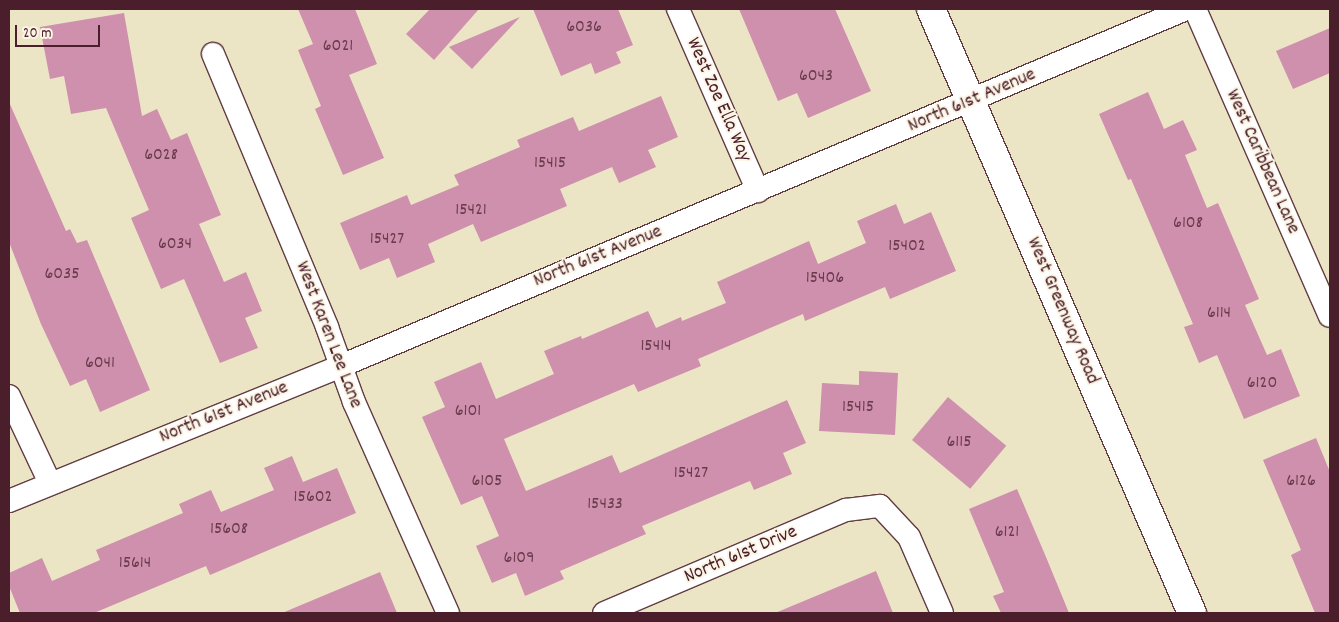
<!DOCTYPE html>
<html>
<head>
<meta charset="utf-8">
<style>
  body { margin:0 }
  #map { position:relative; width:1339px; height:622px; overflow:hidden; background:#ebe5c5; font-family:Dekko,sans-serif }
  div>[style] { position:absolute }
  .building>* { inset:0; background:#ce90ad; transform-origin:0 0 }
  .roads { filter:drop-shadow(1px 0 #623d42) drop-shadow(-1px 0 #623d42) drop-shadow(0 1px #623d42) drop-shadow(0 -1px #623d42) }
  .minor>* { height:22px; margin:-11px; padding:0 11px; transform-origin:11px; border-radius:11px; background:#fff }
  .secondary>* { height:28px; margin:-14px; padding:0 14px; transform-origin:14px; border-radius:14px; background:#fff }
  span { translate:-50% -50%; white-space:nowrap; text-align:center; line-height:1.15; -webkit-text-stroke:4px #fcf5e5; paint-order:stroke }
  .number-label { font-size:18px; color:#6b3b4c }
  .number-label span { -webkit-text-stroke-width:0 }
  .street-label { font-size:20px; color:#4a1f2b }
  .frame { position:absolute; inset:0; border:10px solid #4a1f2b; pointer-events:none }
  .scale { position:absolute; left:15px; top:25px; width:85px; height:22px; box-sizing:border-box; border:2px solid #4a1f2b; border-top:0; padding-left:6px; font-size:15px; line-height:18px; white-space:nowrap; color:#4a1f2b; -webkit-text-stroke:4px #fcf5e5; paint-order:stroke }
</style>
</head>
<body>
<div id="map">
  <div class="building">
    <div style="clip-path:polygon(298px 9px,355px 9px,377px 64px,349px 75px,384px 158px,343px 175px,315px 109px,321px 106px,298px 50px,313px 44px)"></div>
    <div style="clip-path:polygon(430px 9px,479px 9px,434px 60px,406px 34px)"></div>
    <div style="clip-path:polygon(533px 9px,618px 9px,633px 45px,616px 52px,621px 63px,595px 74px,591px 63px,561px 76px)"></div>
    <div style="clip-path:polygon(739px 9px,835px 9px,871px 91px,808px 118px,797px 93px,778px 101px)"></div>
    <div style="clip-path:polygon(124px 13px,142px 116px,157px 109px,171px 140px,187px 133px,221px 215px,199px 224px,224px 282px,246px 272px,262px 311px,245px 318px,258px 348px,220px 363px,184px 279px,161px 289px,131px 218px,149px 210px,106px 108px,71px 114px,64px 76px,50px 79px,40px 27px)"></div>
    <div style="clip-path:polygon(520px 17px,472px 69px,449px 47px)"></div>
    <div style="clip-path:polygon(1330px 28px,1330px 73px,1293px 89px,1276px 51px)"></div>
    <div style="clip-path:polygon(1148px 92px,1164px 129px,1183px 120px,1197px 150px,1185px 155px,1207px 208px,1218px 203px,1259px 299px,1245px 305px,1267px 355px,1281px 349px,1300px 396px,1244px 419px,1217px 355px,1199px 363px,1184px 327px,1193px 324px,1131px 179px,1128px 180px,1099px 114px)"></div>
    <div style="clip-path:polygon(661px 96px,678px 137px,648px 150px,656px 167px,619px 183px,612px 167px,560px 189px,567px 206px,481px 242px,473px 224px,428px 244px,435px 262px,397px 278px,389px 258px,360px 270px,340px 223px,407px 195px,411px 205px,459px 185px,454px 175px,520px 147px,517px 140px,573px 117px,579px 131px)"></div>
    <div style="clip-path:polygon(9px 102px,66px 231px,70px 229px,77px 243px,87px 240px,150px 390px,100px 412px,86px 379px,70px 386px,41px 324px,9px 242px)"></div>
    <div style="clip-path:polygon(896px 204px,904px 224px,931px 212px,956px 271px,890px 299px,885px 287px,805px 321px,803px 314px,698px 359px,701px 366px,638px 392px,634px 384px,504px 439px,526px 491px,612px 455px,620px 473px,787px 400px,806px 443px,783px 453px,792px 474px,754px 490px,750px 481px,642px 526px,646px 534px,560px 571px,564px 579px,525px 596px,516px 573px,492px 583px,476px 546px,499px 536px,482px 496px,461px 505px,422px 417px,445px 407px,434px 382px,481px 362px,496px 399px,554px 374px,544px 351px,581px 336px,582px 339px,648px 311px,656px 328px,681px 317px,682px 321px,726px 303px,717px 282px,809px 241px,818px 264px,866px 243px,857px 221px)"></div>
    <div style="clip-path:polygon(859px 371px,898px 373px,895px 435px,819px 431px,822px 383px,859px 385px)"></div>
    <div style="left:948px;top:397px;width:76px;height:56px;rotate:40deg"></div>
    <div style="clip-path:polygon(1316px 438px,1330px 472px,1330px 613px,1315px 613px,1291px 555px,1301px 550px,1263px 460px)"></div>
    <div style="clip-path:polygon(292px 456px,303px 482px,337px 468px,356px 513px,210px 575px,206px 566px,94px 613px,20px 613px,9px 586px,9px 573px,42px 558px,52px 581px,100px 560px,96px 550px,183px 513px,179px 504px,211px 490px,221px 512px,274px 490px,264px 468px)"></div>
    <div style="clip-path:polygon(1017px 489px,1046px 557px,1069px 613px,1001px 613px,993px 596px,1004px 592px,969px 509px)"></div>
    <div style="clip-path:polygon(876px 571px,893px 613px,775px 613px)"></div>
    <div style="clip-path:polygon(380px 572px,397px 613px,282px 613px)"></div>
  </div>
  <div class="roads">
    <div class="minor">
      <div style="left:678px;top:9px;width:199px;rotate:66.3deg"></div>
      <div style="left:1195px;top:9px;width:335px;rotate:66.3deg"></div>
      <div style="left:213px;top:54px;width:296px;rotate:67.3deg"></div>
      <div style="left:327px;top:327px;width:80px;rotate:70.2deg"></div>
      <div style="left:354px;top:402px;width:231px;rotate:66deg"></div>
      <div style="left:9px;top:396px;width:96px;rotate:64.8deg"></div>
      <div style="left:9px;top:501px;width:358px;rotate:-22.1deg"></div>
      <div style="left:341px;top:366px;width:917px;rotate:-22.9deg"></div>
      <div style="left:604px;top:613px;width:263px;rotate:-23.1deg"></div>
      <div style="left:846px;top:510px;width:34px;rotate:-7deg"></div>
      <div style="left:880px;top:506px;width:42px;rotate:46.9deg"></div>
      <div style="left:909px;top:537px;width:83px;rotate:66.5deg"></div>
    </div>
    <div class="secondary">
      <div style="left:931px;top:9px;width:658px;rotate:66.63deg"></div>
    </div>
  </div>
  <div class="number-label">
    <span style="left:584px;top:28px">6036</span>
    <span style="left:338px;top:47px">6021</span>
    <span style="left:816px;top:77px">6043</span>
    <span style="left:161px;top:156px">6028</span>
    <span style="left:550px;top:164px">15415</span>
    <span style="left:471px;top:211px">15421</span>
    <span style="left:1188px;top:224px">6108</span>
    <span style="left:387px;top:240px">15427</span>
    <span style="left:175px;top:245px">6034</span>
    <span style="left:907px;top:247px">15402</span>
    <span style="left:62px;top:275px">6035</span>
    <span style="left:825px;top:279px">15406</span>
    <span style="left:1219px;top:314px">6114</span>
    <span style="left:656px;top:347px">15414</span>
    <span style="left:100px;top:364px">6041</span>
    <span style="left:1262px;top:384px">6120</span>
    <span style="left:858px;top:408px">15415</span>
    <span style="left:468px;top:412px">6101</span>
    <span style="left:959px;top:443px">6115</span>
    <span style="left:691px;top:474px">15427</span>
    <span style="left:487px;top:482px">6105</span>
    <span style="left:1301px;top:482px">6126</span>
    <span style="left:313px;top:498px">15602</span>
    <span style="left:605px;top:505px">15433</span>
    <span style="left:229px;top:530px">15608</span>
    <span style="left:1007px;top:533px">6121</span>
    <span style="left:519px;top:559px">6109</span>
    <span style="left:135px;top:564px">15614</span>
  </div>
  <div class="street-label">
    <span style="left:718px;top:100px;rotate:66deg">West Zoe Ella Way</span>
    <span style="left:972px;top:101px;rotate:-23deg">North 61st Avenue</span>
    <span style="left:1262px;top:162px;rotate:66deg">West Caribbean Lane</span>
    <span style="left:598px;top:257px;rotate:-22deg">North 61st Avenue</span>
    <span style="left:1062px;top:311px;rotate:67deg">West Greenway Road</span>
    <span style="left:328px;top:335px;rotate:69deg">West Karen Lee Lane</span>
    <span style="left:224px;top:413px;rotate:-22deg">North 61st Avenue</span>
    <span style="left:741px;top:555px;rotate:-23deg">North 61st Drive</span>
  </div>
  <div class="frame"></div>
  <div class="scale">20 m</div>
</div>
</body>
</html>
